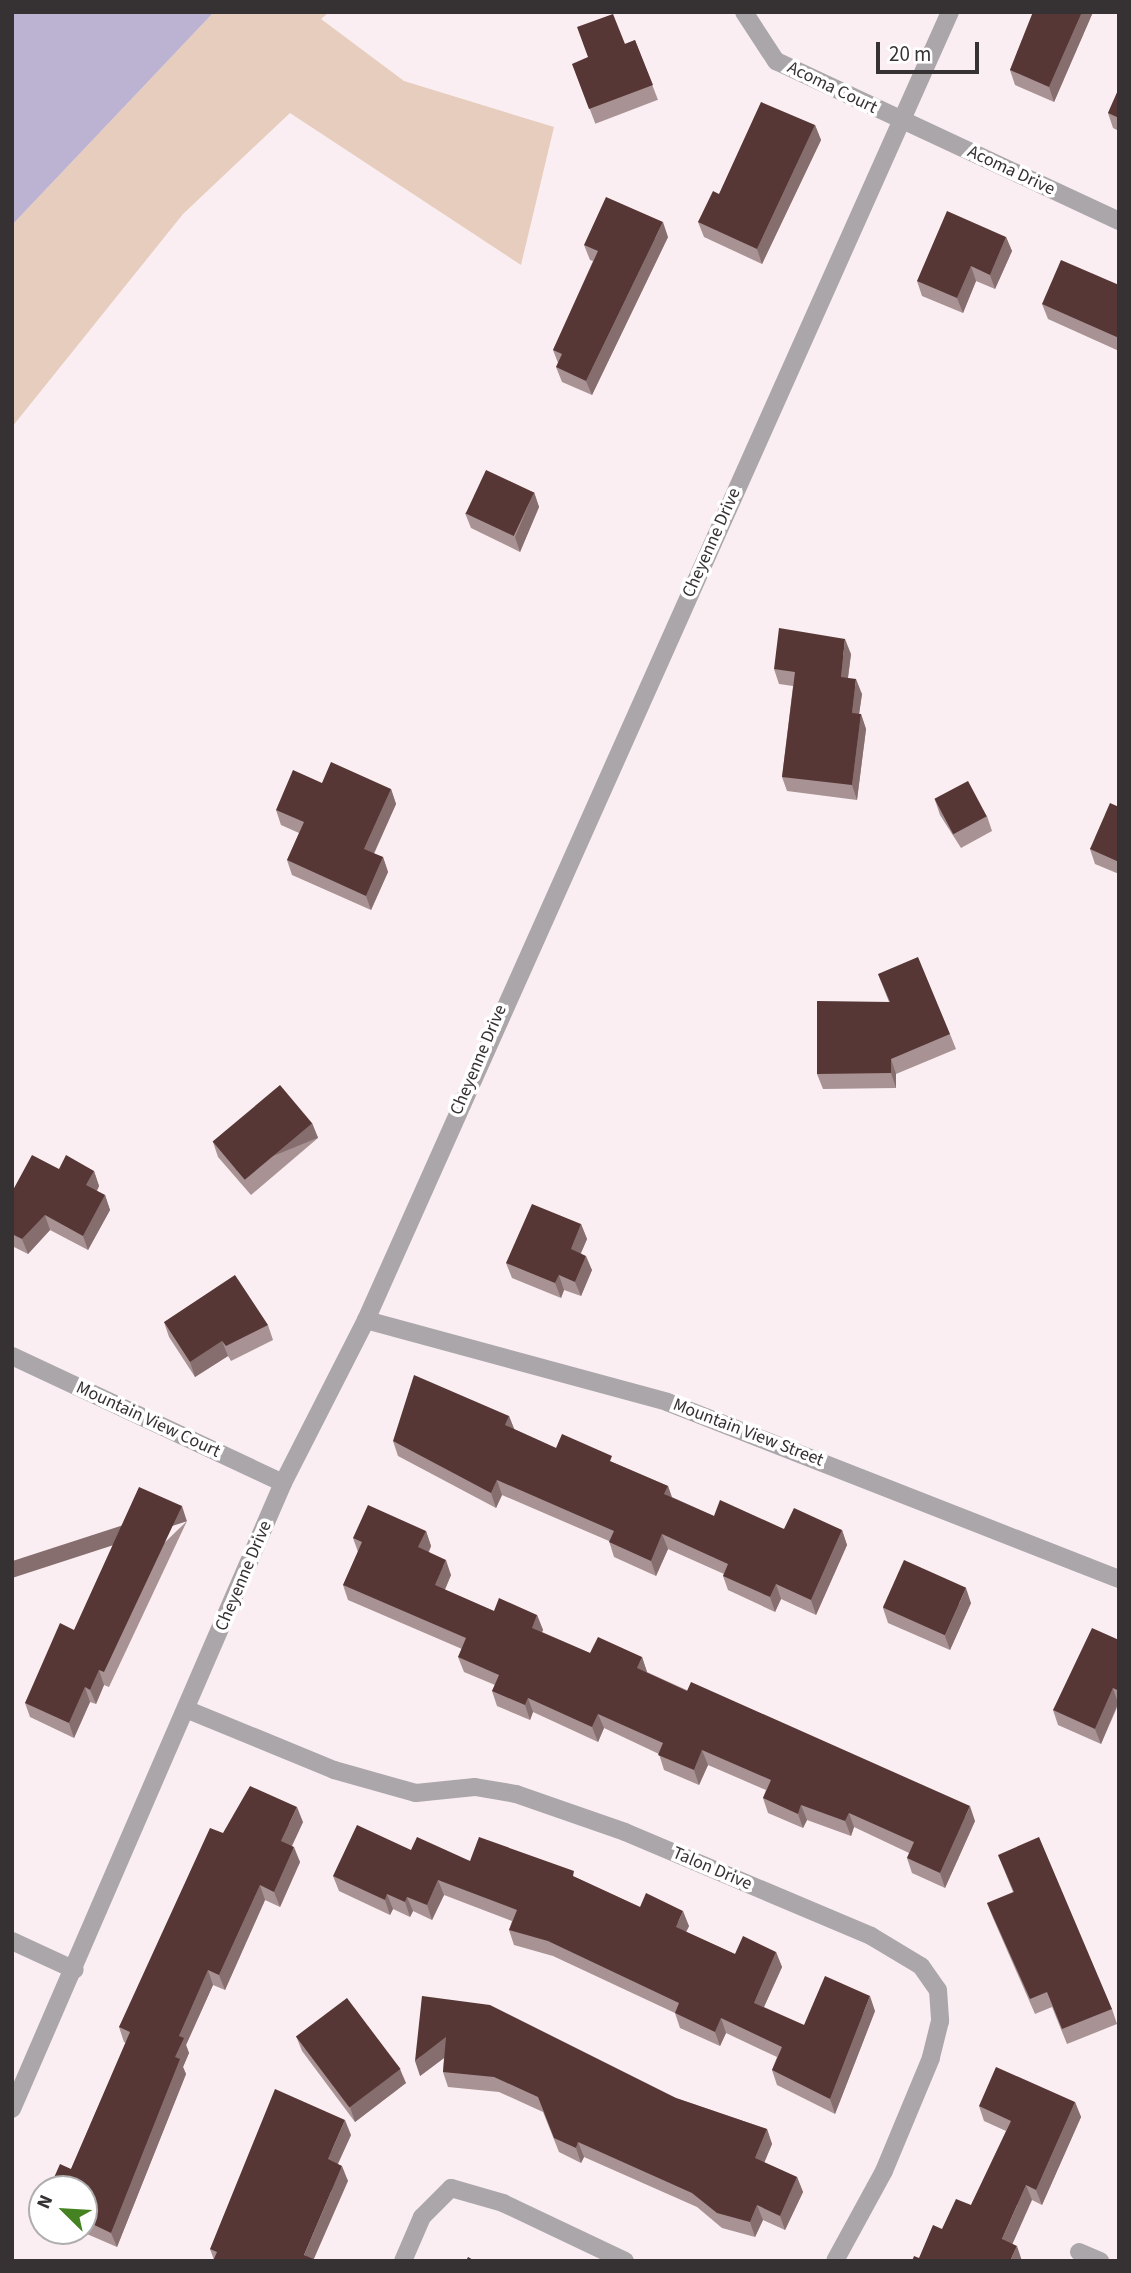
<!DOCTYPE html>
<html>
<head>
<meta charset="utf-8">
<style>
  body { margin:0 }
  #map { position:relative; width:1131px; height:2273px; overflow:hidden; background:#faeef2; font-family:"Source Sans 3",sans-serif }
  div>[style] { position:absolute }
  .green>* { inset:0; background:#e7cdbd }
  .water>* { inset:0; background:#bcb2d1 }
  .street>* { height:18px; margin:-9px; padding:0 9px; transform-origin:9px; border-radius:9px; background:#aaa6aa }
  .wall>* { inset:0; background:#a89294; transform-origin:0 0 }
  .shaded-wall>* { inset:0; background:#876e6e; transform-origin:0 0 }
  .building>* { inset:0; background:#563735; transform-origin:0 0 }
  span { translate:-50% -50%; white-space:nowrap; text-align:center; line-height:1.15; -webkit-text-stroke:7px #fff; paint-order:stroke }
  .street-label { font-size:18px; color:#363133 }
  .frame { position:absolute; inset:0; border:14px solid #363133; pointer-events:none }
  .north { position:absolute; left:28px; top:2175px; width:70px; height:70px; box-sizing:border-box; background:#fff; border:2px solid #afadad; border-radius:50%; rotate:294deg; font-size:19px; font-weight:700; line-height:28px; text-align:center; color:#363133 }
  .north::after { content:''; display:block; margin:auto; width:24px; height:32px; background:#458221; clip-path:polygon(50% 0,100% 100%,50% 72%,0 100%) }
  .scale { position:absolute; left:876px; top:42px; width:103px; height:32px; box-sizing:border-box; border:4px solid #363133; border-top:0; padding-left:9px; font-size:21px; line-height:24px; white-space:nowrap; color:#363133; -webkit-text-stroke:5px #fff; paint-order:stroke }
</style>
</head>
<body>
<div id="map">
  <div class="green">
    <div style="clip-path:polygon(214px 12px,329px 12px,321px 19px,404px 81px,554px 127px,521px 265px,290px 113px,183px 214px,12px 427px,12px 225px)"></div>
  </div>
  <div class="water">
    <div style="clip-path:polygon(12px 12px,214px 12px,12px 225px)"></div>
  </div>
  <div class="street">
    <div style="left:744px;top:12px;width:59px;rotate:56.9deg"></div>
    <div style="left:776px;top:61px;width:378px;rotate:25deg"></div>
    <div style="left:366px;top:1320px;width:312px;rotate:15.2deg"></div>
    <div style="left:667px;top:1402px;width:485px;rotate:21.4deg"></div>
    <div style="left:12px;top:1356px;width:299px;rotate:25.1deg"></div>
    <div style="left:188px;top:1710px;width:158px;rotate:22.3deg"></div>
    <div style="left:334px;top:1770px;width:85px;rotate:15.7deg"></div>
    <div style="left:416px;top:1793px;width:59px;rotate:-5.8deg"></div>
    <div style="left:475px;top:1787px;width:42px;rotate:9.7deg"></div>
    <div style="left:516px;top:1794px;width:115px;rotate:19.2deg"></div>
    <div style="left:625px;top:1832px;width:267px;rotate:22.9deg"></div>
    <div style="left:871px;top:1936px;width:58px;rotate:31deg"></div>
    <div style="left:921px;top:1966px;width:29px;rotate:55deg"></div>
    <div style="left:938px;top:1990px;width:31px;rotate:86deg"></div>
    <div style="left:940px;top:2021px;width:38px;rotate:104deg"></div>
    <div style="left:931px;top:2058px;width:122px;rotate:112.6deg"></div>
    <div style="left:884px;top:2171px;width:102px;rotate:118.6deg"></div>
    <div style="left:12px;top:1941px;width:69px;rotate:24.7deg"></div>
    <div style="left:12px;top:2109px;width:682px;rotate:-66.59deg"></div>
    <div style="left:283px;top:1483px;width:183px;rotate:-63deg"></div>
    <div style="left:366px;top:1320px;width:1432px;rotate:-65.94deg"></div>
    <div style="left:1079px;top:2252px;width:23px;rotate:23deg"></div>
    <div style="left:403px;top:2261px;width:48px;rotate:-66.6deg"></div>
    <div style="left:422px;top:2217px;width:41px;rotate:-45deg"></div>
    <div style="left:451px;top:2188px;width:54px;rotate:16.1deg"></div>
    <div style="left:503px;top:2203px;width:135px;rotate:25.4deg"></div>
  </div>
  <div class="wall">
    <div style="clip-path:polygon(1033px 12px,1093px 12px,1054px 102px,1015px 85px,1010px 70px)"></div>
    <div style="left:635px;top:40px;width:64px;height:67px;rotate:69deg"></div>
    <div style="clip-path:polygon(1119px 88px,1119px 131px,1113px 128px,1108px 113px)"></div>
    <div style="clip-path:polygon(815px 125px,821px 140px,762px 264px,704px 237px,698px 222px,719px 194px)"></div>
    <div style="clip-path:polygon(668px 237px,592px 395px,562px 382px,556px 367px,558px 363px,553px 350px,593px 261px,590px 260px,584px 245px)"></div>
    <div style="clip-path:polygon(1006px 237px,1012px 251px,995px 289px,976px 281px,963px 313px,922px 296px,917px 281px)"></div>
    <div style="clip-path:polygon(1119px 285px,1119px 351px,1048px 319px,1042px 304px)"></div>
    <div style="clip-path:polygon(534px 492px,539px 507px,520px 552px,471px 528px,465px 513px)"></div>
    <div style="clip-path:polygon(851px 654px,848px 678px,862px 694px,859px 714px,861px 714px,866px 729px,857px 800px,787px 791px,782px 777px,793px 686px,779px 684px,774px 669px)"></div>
    <div style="clip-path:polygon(322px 783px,391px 789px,396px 804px,374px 854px,383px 857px,388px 872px,371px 910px,292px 875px,287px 860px,299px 833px,281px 825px,276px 810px)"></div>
    <div style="clip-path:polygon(935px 800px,987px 816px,992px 831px,961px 848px,940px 815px)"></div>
    <div style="clip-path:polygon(1119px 807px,1119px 874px,1095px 864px,1090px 849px)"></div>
    <div style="clip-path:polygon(878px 974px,950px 1034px,956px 1049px,896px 1074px,896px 1088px,823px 1089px,817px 1074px,889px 1002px)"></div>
    <div style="clip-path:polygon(312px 1123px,318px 1138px,251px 1195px,218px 1157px,213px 1142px)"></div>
    <div style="clip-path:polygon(59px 1169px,94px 1171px,99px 1186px,97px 1191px,105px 1195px,110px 1210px,88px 1250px,50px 1230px,28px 1254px,12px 1246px,12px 1190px,13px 1190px)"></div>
    <div style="clip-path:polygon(581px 1224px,587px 1239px,581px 1253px,592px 1270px,581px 1296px,564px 1290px,561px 1298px,512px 1278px,506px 1263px)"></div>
    <div style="clip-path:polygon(164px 1322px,268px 1325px,273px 1340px,231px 1361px,228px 1356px,195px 1377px,169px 1337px)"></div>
    <div style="clip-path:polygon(509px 1416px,514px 1429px,556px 1448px,614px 1463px,668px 1486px,672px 1497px,714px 1516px,784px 1529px,842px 1530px,847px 1545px,816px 1615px,781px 1599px,775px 1612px,728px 1590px,723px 1576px,724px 1574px,668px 1549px,656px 1576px,614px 1557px,609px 1541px,502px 1495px,496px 1508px,398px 1456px,393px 1441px)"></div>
    <div style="clip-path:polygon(187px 1521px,109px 1687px,104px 1685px,96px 1704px,90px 1702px,74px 1738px,30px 1717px,25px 1703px,74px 1630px)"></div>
    <div style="clip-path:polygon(426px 1531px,431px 1546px,429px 1552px,451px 1575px,445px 1590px,494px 1611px,537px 1615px,543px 1630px,542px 1632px,590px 1653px,642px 1657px,647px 1672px,975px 1821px,945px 1888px,912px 1873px,907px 1858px,909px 1853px,854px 1827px,851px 1836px,807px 1820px,803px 1828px,768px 1813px,763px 1798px,766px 1790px,708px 1765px,699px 1785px,664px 1770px,659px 1754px,604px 1728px,598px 1742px,533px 1712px,530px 1720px,497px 1706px,492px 1691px,495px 1685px,464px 1672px,458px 1657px,462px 1649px,348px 1600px,343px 1585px,358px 1552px,353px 1538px)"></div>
    <div style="clip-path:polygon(971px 1603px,950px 1650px,888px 1623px,883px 1608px)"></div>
    <div style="clip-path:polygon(1119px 1640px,1119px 1703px,1101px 1744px,1058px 1725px,1053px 1710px)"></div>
    <div style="clip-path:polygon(303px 1822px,292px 1846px,300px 1862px,280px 1907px,265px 1900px,225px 1990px,213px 1985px,186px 2045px,189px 2053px,183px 2067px,186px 2074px,117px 2247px,80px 2231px,84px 2231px,84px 2189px,71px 2169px,126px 2043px,124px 2042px,119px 2027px,223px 1833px)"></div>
    <div style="clip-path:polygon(411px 1850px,470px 1861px,577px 1878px,640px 1907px,689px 1926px,686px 1932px,735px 1954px,776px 1952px,782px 1967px,764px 2007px,804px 2025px,875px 2011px,835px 2114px,777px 2085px,772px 2070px,777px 2057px,726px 2033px,720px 2046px,680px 2028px,675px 2013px,553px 1956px,514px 1945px,509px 1930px,512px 1921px,444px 1895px,432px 1920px,413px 1911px,410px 1917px,393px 1909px,390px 1915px,339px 1891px,333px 1876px)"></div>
    <div style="clip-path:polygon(998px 1855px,1112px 2009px,1117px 2024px,1067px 2044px,1052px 2007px,1035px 2014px,993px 1918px,987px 1903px,1013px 1892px)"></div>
    <div style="clip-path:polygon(422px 1996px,676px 2098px,767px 2129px,772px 2144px,764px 2162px,797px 2177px,803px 2192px,785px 2230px,763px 2220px,755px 2237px,722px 2228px,697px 2207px,584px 2157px,581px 2163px,559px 2152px,543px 2112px,499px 2092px,448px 2087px,443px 2072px,444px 2058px,420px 2076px)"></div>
    <div style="clip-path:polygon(296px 2036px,406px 2083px,355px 2122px,302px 2051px)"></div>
    <div style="clip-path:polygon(1075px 2102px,1081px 2117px,1042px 2205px,1032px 2200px,942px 2229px,971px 2205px,1006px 2131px,984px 2121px,979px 2106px)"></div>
    <div style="clip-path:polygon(351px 2135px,338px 2164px,348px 2181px,214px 2260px,210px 2249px)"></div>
  </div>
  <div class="shaded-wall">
    <div style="clip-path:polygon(1082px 12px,1093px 12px,1054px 102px,1049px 87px)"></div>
    <div style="clip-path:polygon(815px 125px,821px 140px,762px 264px,757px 249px)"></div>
    <div style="clip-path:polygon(663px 222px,668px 237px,592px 395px,586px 381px)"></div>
    <div style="clip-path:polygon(1006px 237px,1012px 251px,995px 289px,990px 275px)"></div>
    <div style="clip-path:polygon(971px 266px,976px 281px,963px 313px,957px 298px)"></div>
    <div style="clip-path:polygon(534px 492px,539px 507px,520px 552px,515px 537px)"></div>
    <div style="clip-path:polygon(845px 639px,851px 654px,846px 692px,841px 677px)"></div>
    <div style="clip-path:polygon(856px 679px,862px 694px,857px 728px,852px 713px)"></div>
    <div style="clip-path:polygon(861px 714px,866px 729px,857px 800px,852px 785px)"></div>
    <div style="clip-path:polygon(391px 789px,396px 804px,369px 864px,364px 849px)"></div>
    <div style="clip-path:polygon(383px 857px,388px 872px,371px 910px,366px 896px)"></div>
    <div style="clip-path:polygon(891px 1059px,896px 1074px,896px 1088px,891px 1073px)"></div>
    <div style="left:312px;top:1123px;width:16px;height:88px;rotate:68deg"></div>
    <div style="clip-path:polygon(94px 1171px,99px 1186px,92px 1200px,86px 1185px)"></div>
    <div style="clip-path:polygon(105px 1195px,110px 1210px,88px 1250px,83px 1236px)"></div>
    <div style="clip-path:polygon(45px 1215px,50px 1230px,28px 1254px,22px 1239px)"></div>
    <div style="clip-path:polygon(581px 1224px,587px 1239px,576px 1264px,571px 1249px)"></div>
    <div style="clip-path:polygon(586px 1256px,592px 1270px,581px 1296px,575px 1282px)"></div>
    <div style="clip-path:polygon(559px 1275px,564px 1290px,561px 1298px,555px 1283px)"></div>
    <div style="clip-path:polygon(222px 1341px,228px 1356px,195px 1377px,190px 1362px)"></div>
    <div style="clip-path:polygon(509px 1416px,515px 1431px,505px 1425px)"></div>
    <div style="clip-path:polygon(497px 1480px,502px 1495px,496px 1508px,491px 1493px)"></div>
    <div style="clip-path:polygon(668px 1486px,673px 1501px,664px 1494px)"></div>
    <div style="left:182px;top:1506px;width:16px;height:183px;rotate:72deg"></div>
    <div style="clip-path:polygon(842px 1530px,847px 1545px,816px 1615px,811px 1600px)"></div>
    <div style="clip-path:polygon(426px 1531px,431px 1546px,424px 1562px,418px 1547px)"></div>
    <div style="clip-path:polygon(662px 1534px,668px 1549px,656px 1576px,651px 1561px)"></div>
    <div style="clip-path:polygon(446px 1560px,451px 1575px,440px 1600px,435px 1585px)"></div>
    <div style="clip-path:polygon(776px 1584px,781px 1599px,775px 1612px,770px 1597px)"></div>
    <div style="clip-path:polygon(966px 1588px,971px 1603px,950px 1650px,945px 1636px)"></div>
    <div style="clip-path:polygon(537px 1615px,543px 1630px,537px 1643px,532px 1628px)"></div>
    <div style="clip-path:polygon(642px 1657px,647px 1672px,642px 1683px,637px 1668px)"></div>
    <div style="clip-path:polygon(99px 1670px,104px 1685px,96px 1704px,90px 1690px)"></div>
    <div style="clip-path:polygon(85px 1687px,90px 1702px,74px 1738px,69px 1723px)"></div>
    <div style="clip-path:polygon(1113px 1688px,1118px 1703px,1101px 1744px,1095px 1729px)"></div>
    <div style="clip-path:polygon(528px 1698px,533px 1712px,530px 1720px,525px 1705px)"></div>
    <div style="clip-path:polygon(598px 1714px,604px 1728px,598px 1742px,592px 1727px)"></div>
    <div style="clip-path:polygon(702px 1750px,708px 1765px,699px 1785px,694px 1770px)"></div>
    <div style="clip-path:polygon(801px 1805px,807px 1820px,803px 1828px,798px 1814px)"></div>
    <div style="clip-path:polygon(970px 1806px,975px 1821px,945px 1888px,940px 1873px)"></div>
    <div style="clip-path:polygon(297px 1807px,303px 1822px,287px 1856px,281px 1841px)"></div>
    <div style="clip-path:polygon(849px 1813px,854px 1827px,851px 1836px,845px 1821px)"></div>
    <div style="clip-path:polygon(294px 1847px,300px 1862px,280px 1907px,274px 1892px)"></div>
    <div style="clip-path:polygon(438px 1880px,444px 1895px,432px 1920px,427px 1905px)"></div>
    <div style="clip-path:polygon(260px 1885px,265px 1900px,225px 1990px,219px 1975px)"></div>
    <div style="clip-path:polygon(387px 1894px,393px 1909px,390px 1915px,385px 1900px)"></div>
    <div style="clip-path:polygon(407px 1897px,413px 1911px,410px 1917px,405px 1902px)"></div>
    <div style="clip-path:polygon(683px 1911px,689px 1926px,681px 1942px,676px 1927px)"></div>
    <div style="clip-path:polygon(776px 1952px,782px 1967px,759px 2018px,754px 2003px)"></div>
    <div style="clip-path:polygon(208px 1970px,213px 1985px,186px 2045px,189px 2053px,183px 2067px,186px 2074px,117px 2247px,111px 2233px,179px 2036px)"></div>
    <div style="clip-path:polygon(870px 1996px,875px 2011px,835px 2114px,830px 2099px)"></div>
    <div style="clip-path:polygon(721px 2018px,726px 2033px,720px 2046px,715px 2032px)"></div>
    <div style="clip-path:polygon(446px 2037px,452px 2052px,420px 2076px,415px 2061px)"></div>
    <div style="clip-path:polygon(400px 2069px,406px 2083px,355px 2122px,350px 2107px)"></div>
    <div style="clip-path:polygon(1075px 2102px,1081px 2117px,1042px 2205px,1036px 2190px)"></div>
    <div style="clip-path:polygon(345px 2120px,351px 2135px,333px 2174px,328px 2159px)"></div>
    <div style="clip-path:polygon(767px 2129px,772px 2144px,760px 2173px,755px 2158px)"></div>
    <div style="clip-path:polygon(578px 2142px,584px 2157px,581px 2163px,576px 2148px)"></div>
    <div style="clip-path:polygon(342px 2166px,348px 2181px,313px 2261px,304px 2255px)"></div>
    <div style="clip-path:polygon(797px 2177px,803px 2192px,785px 2230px,780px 2216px)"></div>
    <div style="clip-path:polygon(1026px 2185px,1032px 2200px,1008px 2254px,1002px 2239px)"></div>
    <div style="clip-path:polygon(757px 2205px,763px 2220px,755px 2237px,750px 2222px)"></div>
    <div style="clip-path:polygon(1017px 2246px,1022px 2261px,1010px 2261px)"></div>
  </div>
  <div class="building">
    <div style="clip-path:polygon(1033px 12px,1082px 12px,1049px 87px,1010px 70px)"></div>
    <div style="clip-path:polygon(613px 14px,625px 44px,635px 40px,653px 85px,589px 109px,572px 64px,588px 57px,577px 27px)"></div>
    <div style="clip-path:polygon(1119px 88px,1119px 118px,1108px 113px)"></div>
    <div style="clip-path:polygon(761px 102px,815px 125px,757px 249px,698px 222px,713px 191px,719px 194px)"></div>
    <div style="clip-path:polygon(606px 197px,663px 222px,586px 381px,556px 367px,562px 354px,553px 350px,598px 251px,584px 245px)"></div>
    <div style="clip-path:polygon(947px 211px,1006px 237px,990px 275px,971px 266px,957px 298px,917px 281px)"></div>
    <div style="clip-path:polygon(1061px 260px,1119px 285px,1119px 338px,1042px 304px)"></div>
    <div style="left:486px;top:470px;width:53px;height:48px;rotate:25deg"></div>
    <div style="clip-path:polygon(779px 628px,845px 639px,841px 677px,856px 679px,852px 713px,861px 714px,852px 785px,782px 777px,795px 672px,774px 669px)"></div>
    <div style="clip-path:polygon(331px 762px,391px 789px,364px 849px,383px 857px,366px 896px,287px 860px,304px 822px,276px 810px,293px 770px,322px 783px)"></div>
    <div style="left:968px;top:781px;width:40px;height:38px;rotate:62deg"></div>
    <div style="clip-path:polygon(1110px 803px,1119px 807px,1119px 862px,1090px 849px)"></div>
    <div style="clip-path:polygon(918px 957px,950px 1034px,891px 1059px,891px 1073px,817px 1074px,817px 1001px,890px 1002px,878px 974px)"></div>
    <div style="left:280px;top:1085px;width:50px;height:88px;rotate:50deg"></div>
    <div style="clip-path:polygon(32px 1155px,59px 1169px,66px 1155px,94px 1171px,86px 1185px,105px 1195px,83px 1236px,45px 1215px,22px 1239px,12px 1234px,12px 1190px,13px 1190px)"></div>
    <div style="clip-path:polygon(532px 1204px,581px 1224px,571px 1249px,586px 1256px,575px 1282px,559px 1275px,555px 1283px,506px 1263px)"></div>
    <div style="clip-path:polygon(235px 1275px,268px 1325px,226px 1346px,222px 1341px,190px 1362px,164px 1322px)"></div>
    <div style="clip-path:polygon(414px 1375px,509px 1416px,505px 1425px,556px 1448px,562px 1434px,612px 1456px,610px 1461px,668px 1486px,664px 1494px,714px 1516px,720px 1500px,784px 1529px,794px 1508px,842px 1530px,811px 1600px,776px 1584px,770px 1597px,723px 1576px,728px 1564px,662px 1534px,651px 1561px,609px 1542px,614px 1531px,497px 1480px,491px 1493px,393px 1441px)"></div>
    <div style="clip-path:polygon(139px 1487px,182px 1506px,104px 1672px,99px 1670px,90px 1690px,85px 1687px,69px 1723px,25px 1703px,60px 1623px,74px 1630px)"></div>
    <div style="clip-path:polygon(368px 1505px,426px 1531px,418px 1547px,446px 1560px,435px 1585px,494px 1611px,499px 1598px,537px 1615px,532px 1628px,590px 1653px,598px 1637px,642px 1657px,637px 1668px,687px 1691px,691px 1682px,970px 1806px,940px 1873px,907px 1858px,914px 1842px,849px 1813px,845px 1821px,801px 1805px,798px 1814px,763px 1798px,771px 1780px,702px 1750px,694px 1770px,658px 1755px,663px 1743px,598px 1714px,592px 1727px,528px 1698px,525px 1705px,492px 1691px,499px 1675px,458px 1657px,466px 1638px,343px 1585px,362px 1542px,353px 1538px)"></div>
    <div style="left:904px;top:1560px;width:68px;height:52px;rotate:24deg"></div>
    <div style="clip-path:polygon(1092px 1628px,1119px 1640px,1119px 1691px,1113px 1688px,1095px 1729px,1053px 1710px)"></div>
    <div style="clip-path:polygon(250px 1786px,297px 1807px,281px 1841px,294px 1847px,274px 1892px,260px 1885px,219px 1975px,208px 1970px,179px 2036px,184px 2038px,175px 2057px,180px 2059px,111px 2233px,84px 2220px,84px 2189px,49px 2189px,60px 2164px,71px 2169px,130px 2032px,119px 2027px,210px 1828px,223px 1833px)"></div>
    <div style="clip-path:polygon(357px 1825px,411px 1850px,417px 1837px,470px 1861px,479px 1837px,574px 1871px,573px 1876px,640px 1907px,646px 1893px,683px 1911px,676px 1927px,735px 1954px,743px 1936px,776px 1952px,754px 2003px,804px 2025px,825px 1976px,870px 1996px,830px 2099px,772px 2070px,782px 2047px,721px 2018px,715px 2032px,675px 2013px,679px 2003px,548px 1941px,509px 1930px,517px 1910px,438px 1880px,427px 1905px,407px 1897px,405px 1902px,387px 1894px,385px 1900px,333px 1876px)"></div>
    <div style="clip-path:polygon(1039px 1837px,1112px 2009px,1062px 2029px,1047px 1992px,1030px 1999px,987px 1903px,1014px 1892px,998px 1855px)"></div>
    <div style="clip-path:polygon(422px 1996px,490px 2005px,676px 2098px,767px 2129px,755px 2158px,797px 2177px,780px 2216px,757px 2205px,750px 2222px,717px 2213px,692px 2193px,578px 2142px,576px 2148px,554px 2138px,538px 2097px,494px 2077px,443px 2072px,446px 2037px,415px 2061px)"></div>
    <div style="left:347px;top:1998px;width:89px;height:64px;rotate:53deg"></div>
    <div style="clip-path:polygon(996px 2067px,1075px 2102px,1036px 2190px,1026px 2185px,1002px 2239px,1017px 2246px,1010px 2261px,912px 2261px,914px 2256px,919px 2258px,933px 2225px,942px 2229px,956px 2199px,971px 2205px,1011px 2121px,979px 2106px)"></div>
    <div style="clip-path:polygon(275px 2089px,345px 2120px,328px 2159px,342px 2166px,304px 2255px,318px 2261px,213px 2261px,217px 2252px,210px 2249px)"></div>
    <div style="clip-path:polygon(468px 2257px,475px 2261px,466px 2261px)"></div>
  </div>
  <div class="street-label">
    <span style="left:832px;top:88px;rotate:26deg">Acoma Court</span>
    <span style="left:1011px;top:171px;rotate:25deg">Acoma Drive</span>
    <span style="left:712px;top:543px;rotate:-66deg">Cheyenne Drive</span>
    <span style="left:479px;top:1060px;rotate:-67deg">Cheyenne Drive</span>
    <span style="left:148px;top:1420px;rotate:25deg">Mountain View Court</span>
    <span style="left:748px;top:1433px;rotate:21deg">Mountain View Street</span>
    <span style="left:244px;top:1576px;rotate:-67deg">Cheyenne Drive</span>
    <span style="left:712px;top:1869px;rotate:23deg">Talon Drive</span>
  </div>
  <div class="frame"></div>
  <div class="north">N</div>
  <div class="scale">20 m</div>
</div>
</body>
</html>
